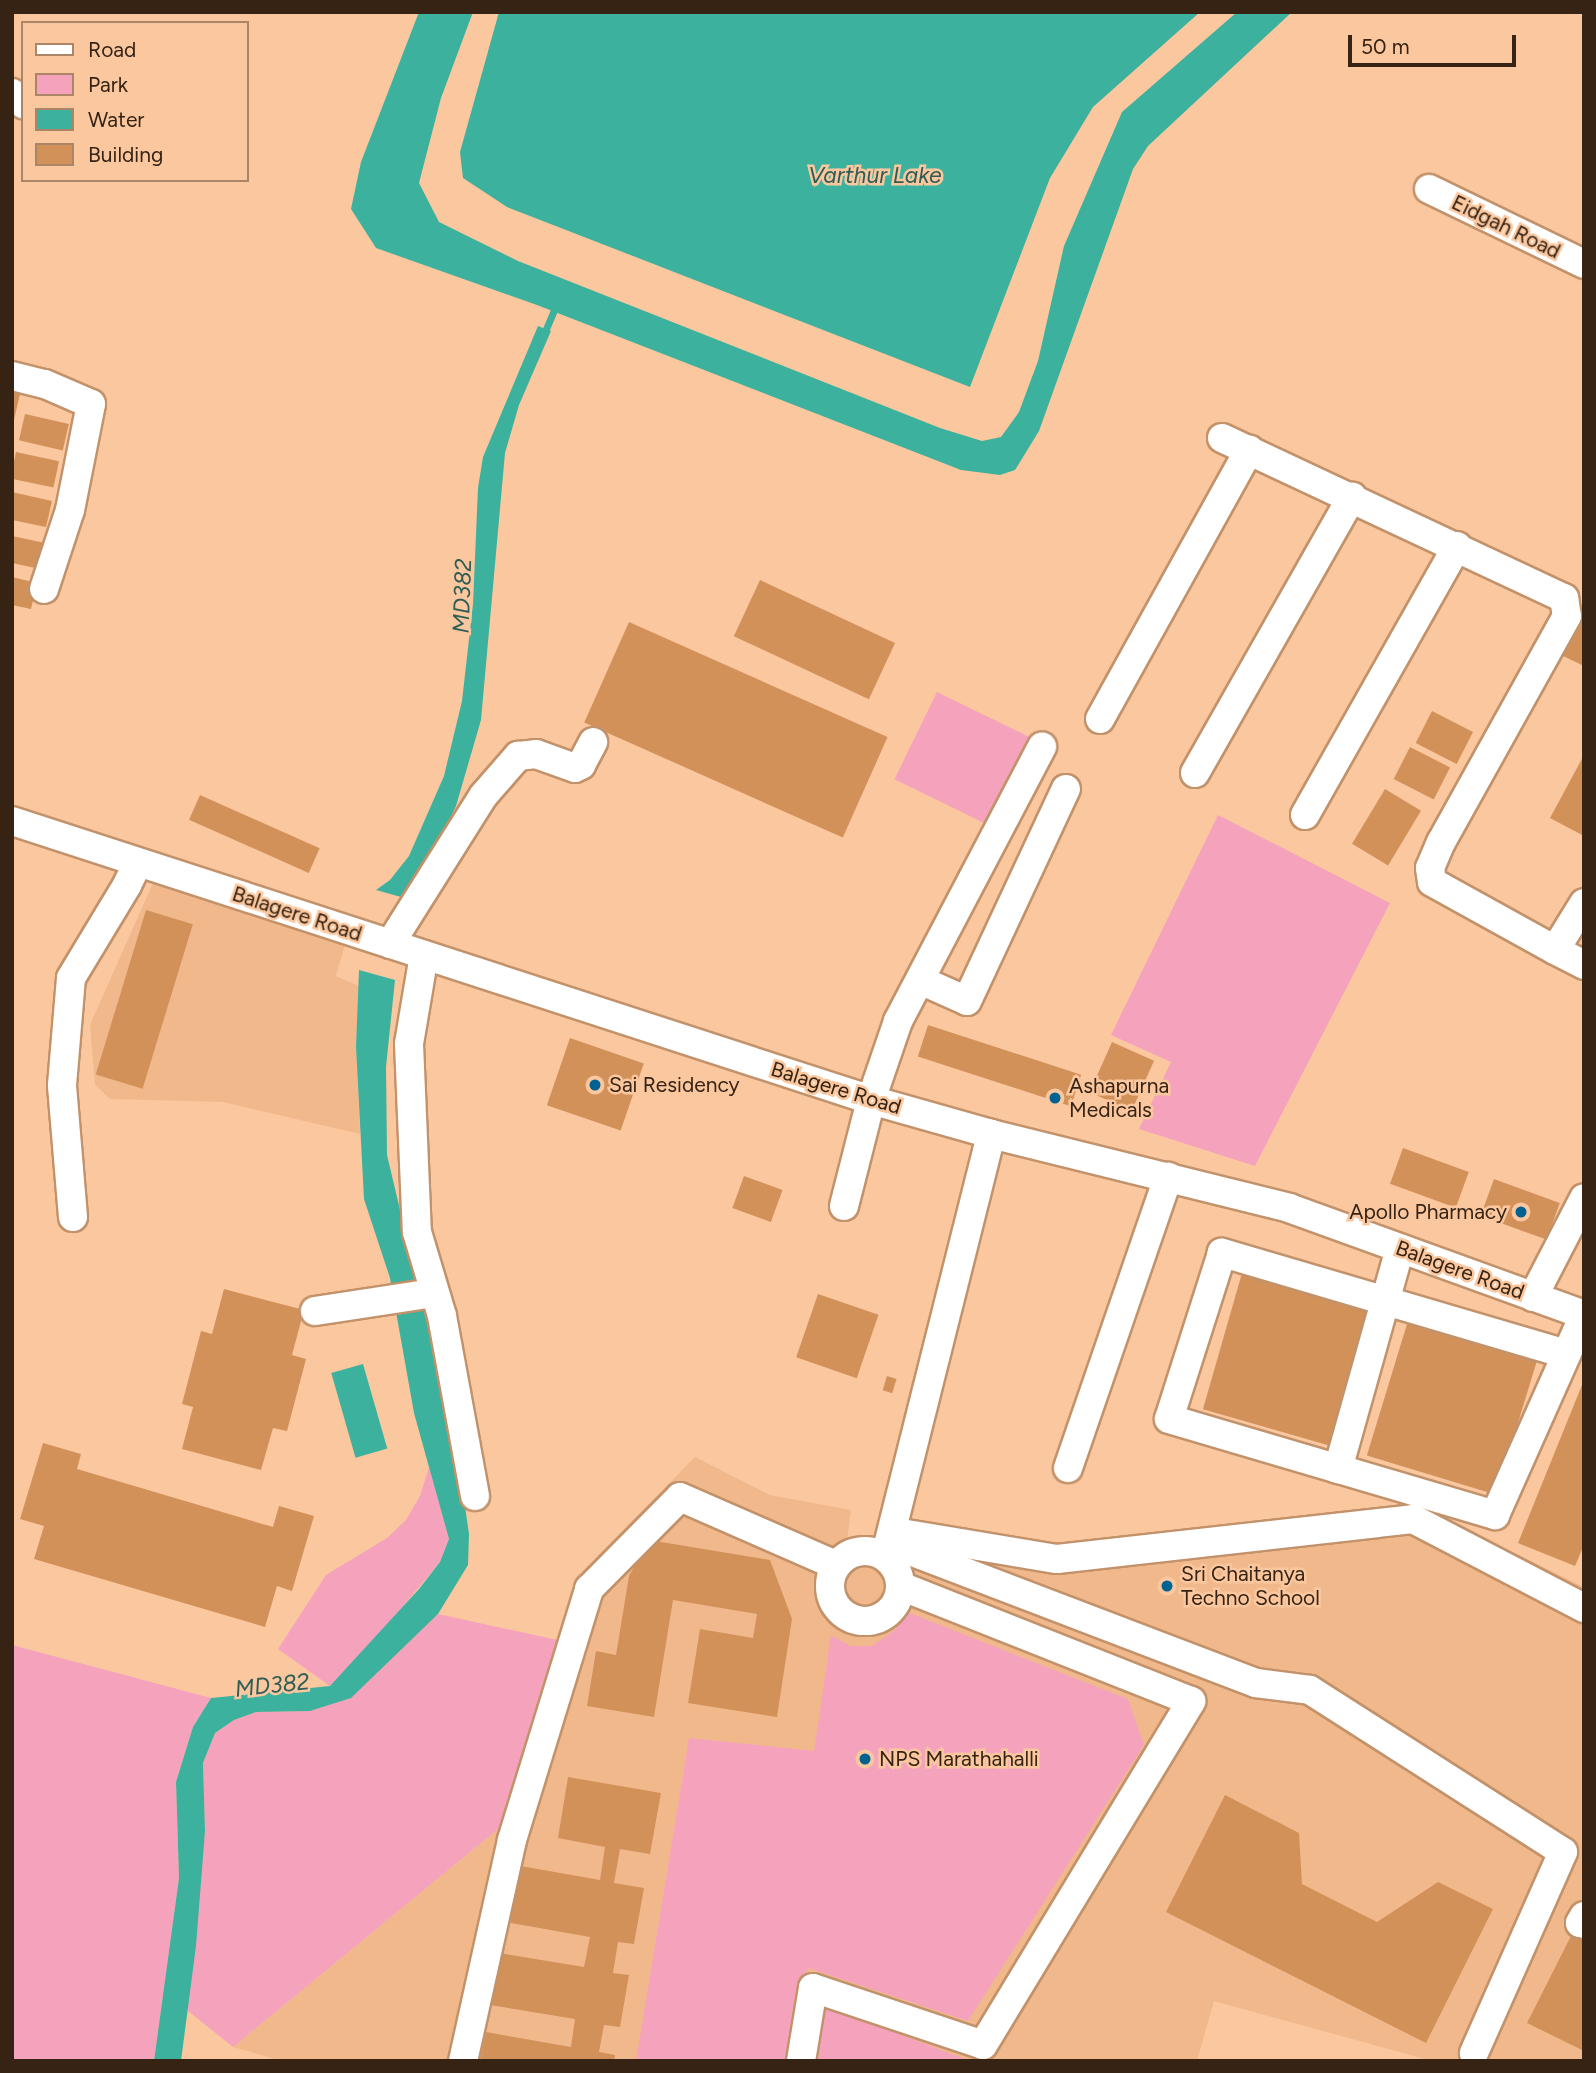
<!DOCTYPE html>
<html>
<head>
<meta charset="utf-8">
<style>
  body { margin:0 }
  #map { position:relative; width:1596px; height:2073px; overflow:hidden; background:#fac79f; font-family:Figtree,sans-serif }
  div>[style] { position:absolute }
  .built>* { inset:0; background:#f1b98b }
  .green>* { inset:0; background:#f5a3bc; transform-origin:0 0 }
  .water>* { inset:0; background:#3cb19d; transform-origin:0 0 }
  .stream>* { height:7px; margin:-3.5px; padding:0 3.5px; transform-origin:3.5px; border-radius:3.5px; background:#3cb19d }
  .building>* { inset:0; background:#d3915a; transform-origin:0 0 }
  .roads { filter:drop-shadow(2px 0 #c2926b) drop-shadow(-2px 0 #c2926b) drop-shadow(0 2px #c2926b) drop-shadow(0 -2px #c2926b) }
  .minor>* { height:28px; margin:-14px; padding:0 14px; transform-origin:14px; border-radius:14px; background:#fff }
  .minor>.ring { margin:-14px; padding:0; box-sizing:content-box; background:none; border:28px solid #fff; border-radius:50% }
  .dots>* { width:19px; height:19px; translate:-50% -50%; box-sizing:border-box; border:4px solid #fac79f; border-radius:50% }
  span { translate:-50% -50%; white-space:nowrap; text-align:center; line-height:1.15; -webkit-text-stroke:5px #fac79f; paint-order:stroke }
  .street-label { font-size:21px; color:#362313 }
  .poi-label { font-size:21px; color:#362313 }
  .left { translate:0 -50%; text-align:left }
  .right { translate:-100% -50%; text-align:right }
  .water-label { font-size:23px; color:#2d5d54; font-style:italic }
  .frame { position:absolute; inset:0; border:14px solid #362313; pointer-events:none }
  .legend { position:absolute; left:21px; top:21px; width:228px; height:161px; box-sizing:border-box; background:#fac79f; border:2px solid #ac8567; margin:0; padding:9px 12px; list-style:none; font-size:21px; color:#362313 }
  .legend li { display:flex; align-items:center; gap:14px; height:35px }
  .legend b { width:35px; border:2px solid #ac8567 }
  .scale { position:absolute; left:1348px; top:35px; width:168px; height:32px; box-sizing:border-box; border:4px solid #362313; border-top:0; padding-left:9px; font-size:21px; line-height:24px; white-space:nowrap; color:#362313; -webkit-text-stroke:5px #fac79f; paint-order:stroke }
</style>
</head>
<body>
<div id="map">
  <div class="built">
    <div style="clip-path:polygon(157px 874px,345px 944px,336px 976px,359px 986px,356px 1047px,360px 1134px,223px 1102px,110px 1099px,95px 1085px,90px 1025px)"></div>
    <div style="clip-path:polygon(695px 1457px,770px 1495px,851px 1510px,847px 1541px,911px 1566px,922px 1522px,1062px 1547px,1412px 1503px,1584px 1587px,1584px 2061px,1432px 2061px,1214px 2001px,1197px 2061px,971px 2061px,962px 2058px,282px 2061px,233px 2047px,509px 1820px,583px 1571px)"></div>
  </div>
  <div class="green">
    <div style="left:937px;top:692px;width:114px;height:97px;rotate:26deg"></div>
    <div style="clip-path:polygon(1218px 815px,1390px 903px,1255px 1166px,1139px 1129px,1171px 1062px,1111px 1035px)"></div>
    <div style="clip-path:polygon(429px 1467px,449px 1539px,440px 1562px,357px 1661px,330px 1686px,278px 1649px,326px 1575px,387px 1538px,406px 1520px,420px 1496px)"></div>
    <div style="clip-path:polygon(902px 1610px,1128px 1699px,1144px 1745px,968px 2021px,808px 1968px,789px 2061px,636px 2061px,689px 1738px,814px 1751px,831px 1635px,850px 1646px,872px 1646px,896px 1629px)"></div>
    <div style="clip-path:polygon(438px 1614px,562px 1641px,509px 1820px,233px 2047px,187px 2010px,205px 1831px,203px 1763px,215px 1733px,234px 1720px,256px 1712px,310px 1711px,350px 1698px)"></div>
    <div style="clip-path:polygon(12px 1645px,211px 1698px,193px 1727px,176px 1782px,179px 1878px,154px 2061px,12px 2061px)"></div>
    <div style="clip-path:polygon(821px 2004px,962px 2058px,971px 2061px,812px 2061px)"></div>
  </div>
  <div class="water">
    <div style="clip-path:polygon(419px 12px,473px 12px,441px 98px,419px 183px,439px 222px,518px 261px,940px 428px,982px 441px,1001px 437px,1019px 412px,1038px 361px,1064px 246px,1122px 112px,1237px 12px,1292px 12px,1148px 146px,1133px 169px,1039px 431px,1015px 470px,1000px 475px,961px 470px,537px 305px,376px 248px,351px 209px,361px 162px)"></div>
    <div style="clip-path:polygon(499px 12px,1200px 12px,1093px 107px,1050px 178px,970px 387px,507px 207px,463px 178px,460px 152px)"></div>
    <div style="clip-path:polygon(538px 326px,551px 331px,519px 405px,505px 453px,481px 720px,456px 806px,430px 860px,401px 897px,376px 890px,390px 880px,409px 856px,444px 776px,462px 701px,473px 604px,478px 488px,483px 457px)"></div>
    <div style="clip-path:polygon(359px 970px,395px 980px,386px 1067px,387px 1155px,457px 1450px,469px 1534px,468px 1565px,438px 1614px,351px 1698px,310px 1711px,256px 1712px,234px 1720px,215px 1733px,203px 1763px,205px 1831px,196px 1946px,181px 2061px,154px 2061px,179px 1878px,176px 1782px,193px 1727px,211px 1698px,330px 1686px,419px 1589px,440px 1562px,449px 1539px,414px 1413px,390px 1278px,364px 1199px,356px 1047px)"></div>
    <div style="left:363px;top:1364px;width:88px;height:33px;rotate:74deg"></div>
  </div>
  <div class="stream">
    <div style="left:543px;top:336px;width:34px;rotate:-67deg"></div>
  </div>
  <div class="building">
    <div style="clip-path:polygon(12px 392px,20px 394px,13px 424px,12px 424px)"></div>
    <div style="left:25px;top:414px;width:45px;height:27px;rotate:13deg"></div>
    <div style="left:16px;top:452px;width:44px;height:27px;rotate:12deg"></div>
    <div style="clip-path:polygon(12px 492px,52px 501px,46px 527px,12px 520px)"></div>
    <div style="clip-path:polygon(12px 536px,45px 543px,40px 569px,12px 563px)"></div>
    <div style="clip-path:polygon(12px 577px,37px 583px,31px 609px,12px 605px)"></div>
    <div style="left:760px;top:580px;width:149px;height:62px;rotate:25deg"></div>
    <div style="clip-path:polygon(1582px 607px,1584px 607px,1584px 666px,1559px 654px)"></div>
    <div style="left:629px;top:622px;width:283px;height:110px;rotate:24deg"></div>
    <div style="left:1432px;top:711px;width:46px;height:36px;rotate:27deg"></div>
    <div style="left:1410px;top:747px;width:45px;height:36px;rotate:27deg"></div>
    <div style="clip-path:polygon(1584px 755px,1584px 836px,1550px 818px)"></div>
    <div style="left:1385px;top:789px;width:42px;height:64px;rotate:31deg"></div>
    <div style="left:200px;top:795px;width:131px;height:27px;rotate:24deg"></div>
    <div style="left:146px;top:910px;width:49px;height:172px;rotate:17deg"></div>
    <div style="left:928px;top:1025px;width:161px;height:33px;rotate:18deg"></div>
    <div style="left:570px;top:1038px;width:78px;height:71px;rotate:19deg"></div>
    <div style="left:1112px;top:1042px;width:46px;height:55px;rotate:24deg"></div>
    <div style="left:1403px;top:1148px;width:70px;height:38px;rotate:20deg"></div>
    <div style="left:744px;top:1176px;width:41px;height:34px;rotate:20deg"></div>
    <div style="left:1494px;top:1179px;width:70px;height:39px;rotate:20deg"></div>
    <div style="left:1244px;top:1266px;width:135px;height:149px;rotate:16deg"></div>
    <div style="clip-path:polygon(224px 1289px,304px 1310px,292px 1355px,306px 1359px,287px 1431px,273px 1428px,261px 1470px,182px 1449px,193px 1407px,182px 1404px,201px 1331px,212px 1334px)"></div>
    <div style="left:818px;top:1294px;width:64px;height:67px;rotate:19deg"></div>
    <div style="left:1411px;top:1311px;width:135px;height:151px;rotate:17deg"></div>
    <div style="left:887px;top:1376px;width:10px;height:15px;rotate:17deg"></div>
    <div style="clip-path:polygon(1584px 1380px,1584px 1545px,1575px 1566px,1518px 1543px)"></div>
    <div style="clip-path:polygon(43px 1443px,81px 1454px,77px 1469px,273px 1527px,279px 1506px,314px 1516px,292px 1591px,277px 1586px,265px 1627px,34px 1559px,44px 1526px,20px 1519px)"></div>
    <div style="clip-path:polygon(649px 1540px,770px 1560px,792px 1619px,777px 1717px,688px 1703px,700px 1629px,753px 1638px,757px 1614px,673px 1600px,654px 1717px,587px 1706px,596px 1651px,616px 1655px,629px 1576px)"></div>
    <div style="clip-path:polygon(568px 1777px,661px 1793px,650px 1854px,620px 1849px,614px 1883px,644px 1888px,634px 1944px,618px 1942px,613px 1973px,629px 1975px,620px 2027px,604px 2025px,599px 2052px,615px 2055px,614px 2061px,480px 2061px,486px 2032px,571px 2047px,575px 2019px,490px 2005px,499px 1953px,584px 1967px,590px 1937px,505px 1922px,515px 1865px,600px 1880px,605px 1847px,558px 1838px)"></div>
    <div style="clip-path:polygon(1225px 1795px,1299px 1833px,1302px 1884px,1377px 1922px,1438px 1882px,1493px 1909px,1426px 2043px,1166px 1912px)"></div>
    <div style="clip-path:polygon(1573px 1932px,1584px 1938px,1584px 2051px,1527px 2023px)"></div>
  </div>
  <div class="roads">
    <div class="minor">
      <div style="left:12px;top:93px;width:16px;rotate:45deg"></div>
      <div style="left:1429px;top:189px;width:172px;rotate:25.8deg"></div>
      <div style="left:12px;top:376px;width:34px;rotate:14deg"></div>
      <div style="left:45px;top:384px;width:50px;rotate:23.5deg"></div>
      <div style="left:91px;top:404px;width:108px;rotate:101.2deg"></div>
      <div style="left:70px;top:510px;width:83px;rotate:108.2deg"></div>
      <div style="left:1222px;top:438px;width:378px;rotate:25.1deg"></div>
      <div style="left:1564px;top:598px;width:18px;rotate:81deg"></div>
      <div style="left:1567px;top:616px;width:259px;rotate:119.1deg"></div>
      <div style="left:1441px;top:842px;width:28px;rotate:113deg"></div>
      <div style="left:1430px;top:868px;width:14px;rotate:82deg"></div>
      <div style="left:1432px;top:882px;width:141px;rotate:28.9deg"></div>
      <div style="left:1100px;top:719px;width:308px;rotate:-61deg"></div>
      <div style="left:1195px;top:773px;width:318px;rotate:-60.4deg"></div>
      <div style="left:1305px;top:815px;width:309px;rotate:-60.5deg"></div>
      <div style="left:12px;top:821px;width:903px;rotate:17.99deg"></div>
      <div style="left:871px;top:1100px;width:125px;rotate:15.8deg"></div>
      <div style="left:991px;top:1134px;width:307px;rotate:13.9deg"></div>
      <div style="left:1289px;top:1208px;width:314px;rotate:19.9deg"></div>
      <div style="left:1584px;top:903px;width:55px;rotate:121.7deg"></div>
      <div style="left:1555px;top:950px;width:33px;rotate:27deg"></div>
      <div style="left:390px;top:944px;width:176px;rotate:-57.8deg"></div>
      <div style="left:484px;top:795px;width:52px;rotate:-48.9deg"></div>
      <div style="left:518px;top:756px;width:18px;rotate:-6deg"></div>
      <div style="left:536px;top:754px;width:41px;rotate:19.7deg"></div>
      <div style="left:575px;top:768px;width:7px;rotate:-27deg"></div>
      <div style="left:581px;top:765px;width:26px;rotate:-62deg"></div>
      <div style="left:424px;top:955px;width:90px;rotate:99.6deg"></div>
      <div style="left:409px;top:1044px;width:188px;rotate:87.6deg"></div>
      <div style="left:417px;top:1232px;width:88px;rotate:73.4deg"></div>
      <div style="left:442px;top:1316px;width:183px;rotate:79.6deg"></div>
      <div style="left:920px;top:980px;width:51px;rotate:24.1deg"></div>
      <div style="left:967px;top:1001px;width:234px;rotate:-65deg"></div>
      <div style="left:844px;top:1206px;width:109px;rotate:-75.7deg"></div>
      <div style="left:871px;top:1100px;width:83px;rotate:-71.1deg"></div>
      <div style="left:898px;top:1021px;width:310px;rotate:-62.3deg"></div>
      <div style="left:73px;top:1217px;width:132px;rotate:-94.8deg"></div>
      <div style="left:62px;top:1085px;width:107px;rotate:-85.2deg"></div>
      <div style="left:71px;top:978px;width:109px;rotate:-58.9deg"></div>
      <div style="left:127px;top:885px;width:25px;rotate:-64deg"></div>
      <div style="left:1533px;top:1297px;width:111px;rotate:-62.7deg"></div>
      <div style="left:315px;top:1311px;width:120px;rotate:-8.6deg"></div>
      <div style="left:1566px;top:1354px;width:359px;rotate:-163.6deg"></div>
      <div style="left:1222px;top:1253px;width:174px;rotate:107.7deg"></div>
      <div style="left:1169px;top:1419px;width:340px;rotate:16.4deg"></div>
      <div style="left:1495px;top:1515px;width:219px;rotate:-66deg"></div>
      <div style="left:1068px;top:1468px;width:308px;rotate:-71deg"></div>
      <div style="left:1338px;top:1469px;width:229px;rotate:-74.3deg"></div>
      <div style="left:895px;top:1532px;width:164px;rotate:9.5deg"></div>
      <div style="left:1057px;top:1559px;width:358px;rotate:-6.4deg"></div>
      <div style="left:1413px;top:1519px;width:193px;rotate:27.5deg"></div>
      <div style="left:889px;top:1543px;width:393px;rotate:20.9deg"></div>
      <div style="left:1256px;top:1683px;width:54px;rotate:7.4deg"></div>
      <div style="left:1310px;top:1690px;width:300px;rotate:32.6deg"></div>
      <div style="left:1563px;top:1852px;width:220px;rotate:113.9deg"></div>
      <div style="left:887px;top:1549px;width:428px;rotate:-75.9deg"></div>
      <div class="ring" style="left:830px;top:1551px;width:42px;height:42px"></div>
      <div style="left:1584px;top:1916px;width:8px;rotate:120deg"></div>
      <div style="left:1580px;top:1923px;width:4px;rotate:14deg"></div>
      <div style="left:463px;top:2061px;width:226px;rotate:-77.5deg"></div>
      <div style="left:512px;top:1840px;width:263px;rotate:-72.9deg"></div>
      <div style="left:589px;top:1589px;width:129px;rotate:-45.3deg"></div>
      <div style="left:680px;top:1497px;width:170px;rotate:23.6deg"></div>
      <div style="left:801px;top:2061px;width:74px;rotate:-80.7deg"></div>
      <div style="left:813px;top:1988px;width:179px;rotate:18.5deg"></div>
      <div style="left:983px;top:2045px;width:402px;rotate:-58.8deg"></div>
      <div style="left:1191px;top:1701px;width:312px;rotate:-158.4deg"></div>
    </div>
  </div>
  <div class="dots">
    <div style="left:595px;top:1085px;background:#006291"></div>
    <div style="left:1055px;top:1098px;background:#006291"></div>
    <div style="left:1521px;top:1212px;background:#006291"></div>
    <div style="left:1167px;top:1586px;background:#006291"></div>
    <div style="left:865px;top:1759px;background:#006291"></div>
  </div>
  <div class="street-label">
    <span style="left:1506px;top:227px;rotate:26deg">Eidgah Road</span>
    <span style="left:297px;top:914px;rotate:18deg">Balagere Road</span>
    <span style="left:836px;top:1088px;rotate:17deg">Balagere Road</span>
    <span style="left:1460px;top:1270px;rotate:20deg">Balagere Road</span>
  </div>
  <div class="poi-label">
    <span class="left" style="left:609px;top:1085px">Sai Residency</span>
    <span class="left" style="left:1069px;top:1098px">Ashapurna<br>Medicals</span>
    <span class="right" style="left:1507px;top:1212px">Apollo Pharmacy</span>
    <span class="left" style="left:1181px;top:1586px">Sri Chaitanya<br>Techno School</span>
    <span class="left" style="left:879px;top:1759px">NPS Marathahalli</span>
  </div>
  <div class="water-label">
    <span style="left:875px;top:175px">Varthur Lake</span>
    <span style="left:462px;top:596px;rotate:-88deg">MD382</span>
    <span style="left:272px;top:1685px;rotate:-6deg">MD382</span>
  </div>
  <div class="frame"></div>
  <ul class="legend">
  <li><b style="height:9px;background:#fff"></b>Road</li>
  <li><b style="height:19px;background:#f5a3bc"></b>Park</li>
  <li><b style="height:19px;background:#3cb19d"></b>Water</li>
  <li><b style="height:19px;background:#d3915a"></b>Building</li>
  </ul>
  <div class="scale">50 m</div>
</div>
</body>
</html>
